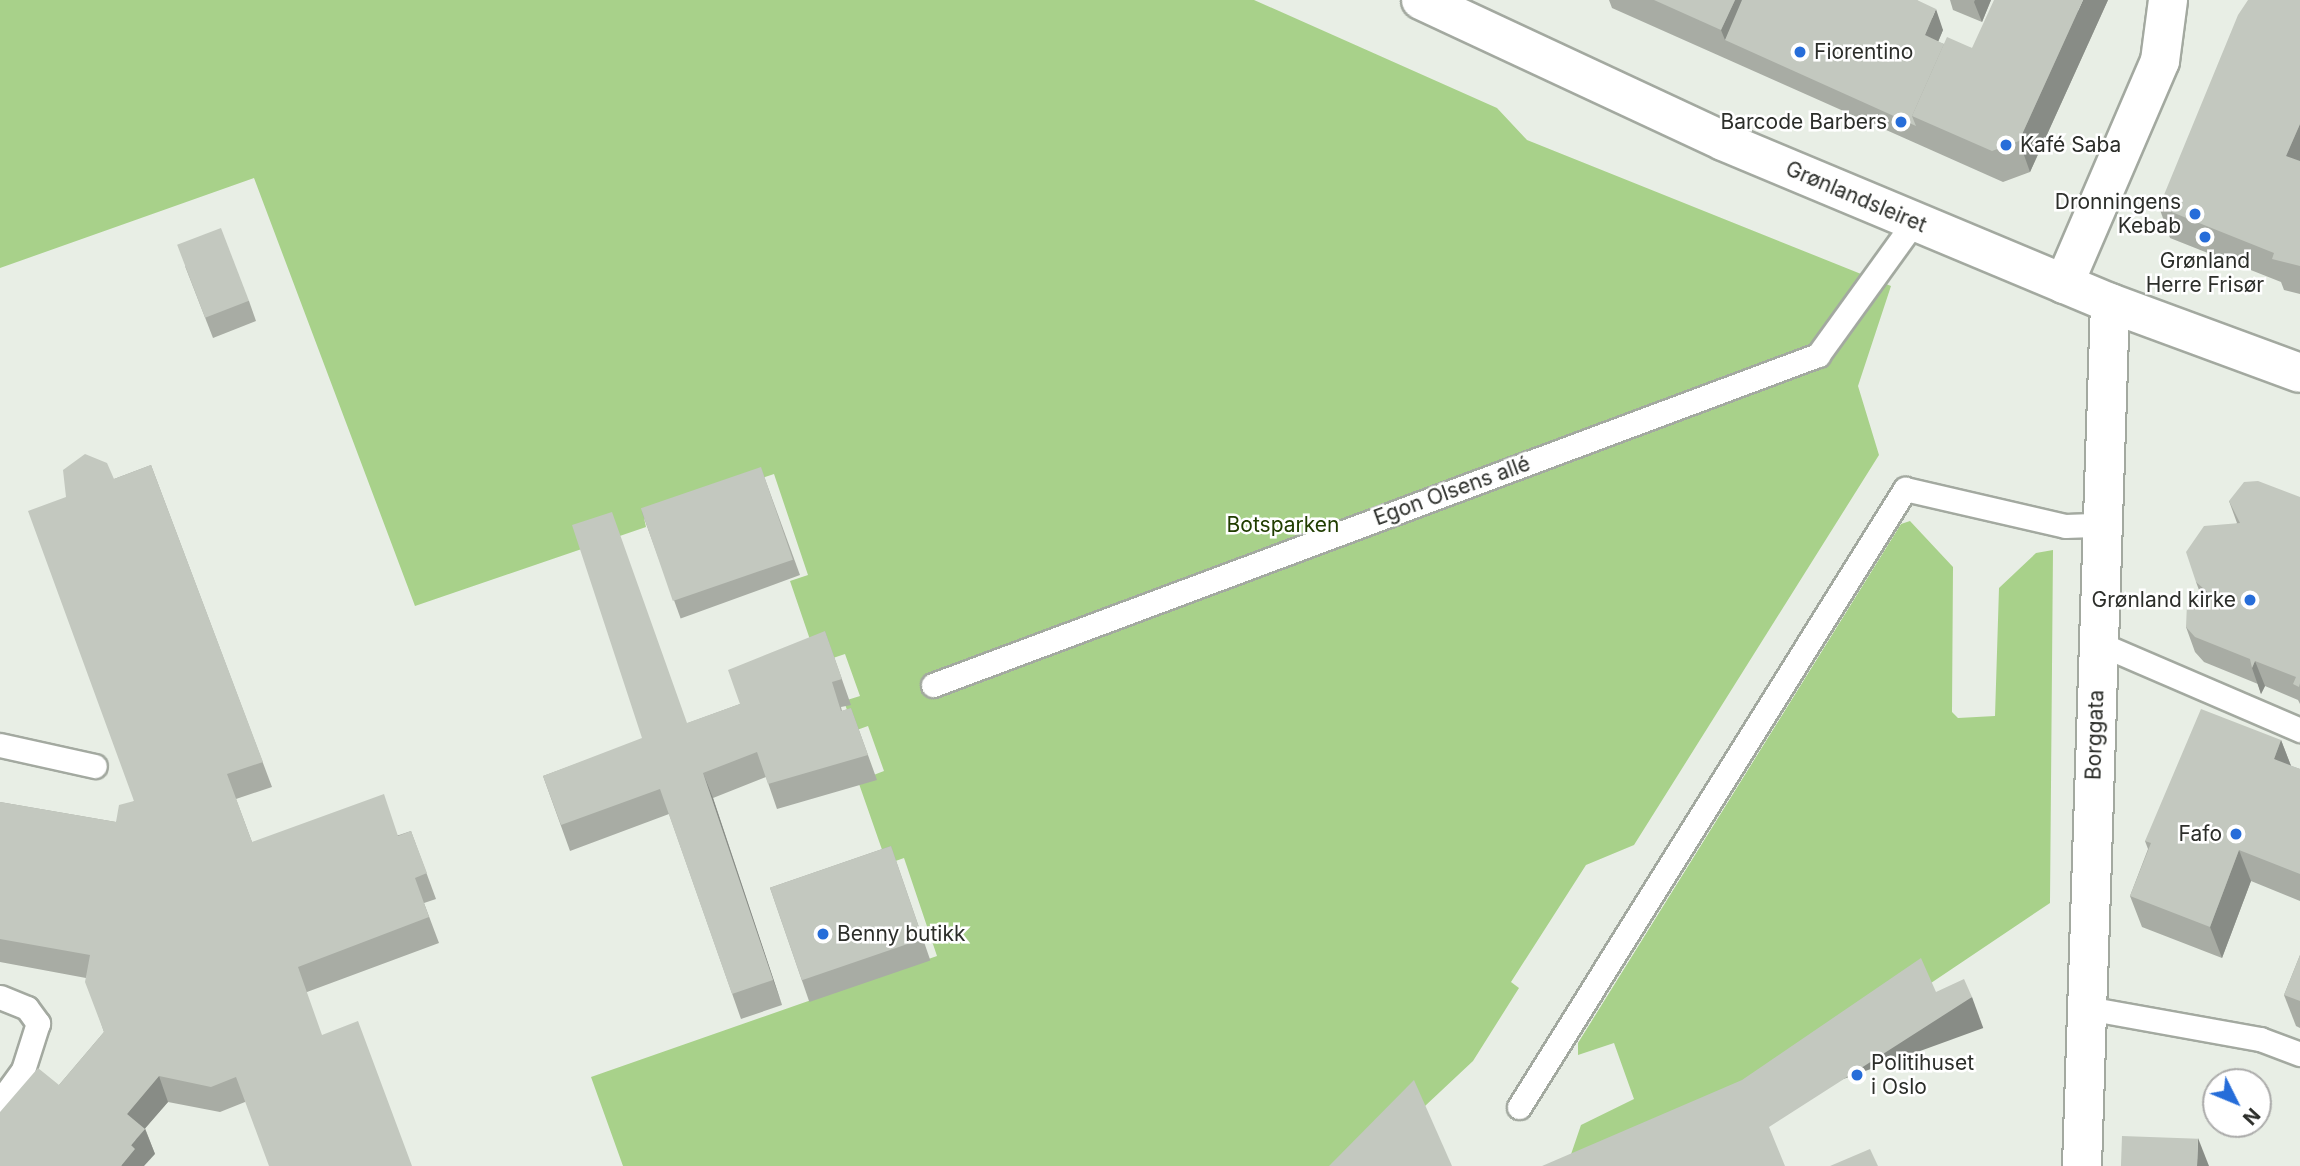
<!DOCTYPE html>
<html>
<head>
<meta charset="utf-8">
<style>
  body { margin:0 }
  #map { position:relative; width:2300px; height:1166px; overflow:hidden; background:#e8eee5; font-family:Inter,sans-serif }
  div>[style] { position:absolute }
  .green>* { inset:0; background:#a8d18a }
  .roads { filter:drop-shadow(2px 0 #a3a9a0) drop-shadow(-2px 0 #a3a9a0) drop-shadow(0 2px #a3a9a0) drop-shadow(0 -2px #a3a9a0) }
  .service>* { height:23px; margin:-11.5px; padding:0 11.5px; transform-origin:11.5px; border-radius:11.5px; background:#fff }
  .minor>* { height:38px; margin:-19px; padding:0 19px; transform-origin:19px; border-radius:19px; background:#fff }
  .tertiary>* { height:38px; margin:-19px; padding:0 19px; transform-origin:19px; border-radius:19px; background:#fff }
  .wall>* { inset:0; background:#a8aca4; transform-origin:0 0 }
  .shaded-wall>* { inset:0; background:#888c86; transform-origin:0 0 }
  .building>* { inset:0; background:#c3c8bf; transform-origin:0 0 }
  .dots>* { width:19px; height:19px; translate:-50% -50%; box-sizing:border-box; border:4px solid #fff; border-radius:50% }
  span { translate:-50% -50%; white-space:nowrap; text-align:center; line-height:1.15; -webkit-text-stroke:5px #fff; paint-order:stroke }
  .poi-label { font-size:21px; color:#2c2e2a }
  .left { translate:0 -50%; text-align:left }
  .right { translate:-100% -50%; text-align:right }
  .street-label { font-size:21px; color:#2c2e2a }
  .park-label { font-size:21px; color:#203d00 }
  .north { position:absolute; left:2202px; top:1068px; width:70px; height:70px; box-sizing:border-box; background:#fff; border:2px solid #ababaa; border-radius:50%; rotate:133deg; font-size:19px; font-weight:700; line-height:28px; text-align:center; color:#2c2e2a }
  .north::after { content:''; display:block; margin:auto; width:24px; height:32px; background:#266dd9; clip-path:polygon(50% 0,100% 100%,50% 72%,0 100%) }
</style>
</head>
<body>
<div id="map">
  <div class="green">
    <div style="clip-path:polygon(0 0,1254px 0,1497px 108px,1527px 140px,1891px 286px,1858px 386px,1879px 455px,1634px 845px,1586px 865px,1511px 982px,1519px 988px,1473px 1061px,1361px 1166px,623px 1166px,591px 1077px,937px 956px,904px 858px,887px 864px,858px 781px,884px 771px,868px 726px,854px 731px,844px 701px,860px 696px,845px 654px,818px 663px,790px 581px,808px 575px,774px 474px,644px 518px,646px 527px,415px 606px,254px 178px,0 268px)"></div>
    <div style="clip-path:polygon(1910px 521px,1953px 567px,1952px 712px,1958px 718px,1995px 716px,1999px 588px,2036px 553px,2053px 550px,2050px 903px,1754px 1102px,1567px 1166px,1581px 1125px,1634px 1099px,1614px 1043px,1578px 1055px,1578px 1043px,1901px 524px)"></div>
  </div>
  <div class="roads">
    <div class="service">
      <div style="left:2098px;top:643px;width:220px;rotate:23.3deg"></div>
      <div style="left:933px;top:685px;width:945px;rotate:-20.45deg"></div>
      <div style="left:1818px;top:355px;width:164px;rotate:-54.2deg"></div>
      <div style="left:0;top:745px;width:97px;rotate:12.5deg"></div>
      <div style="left:0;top:997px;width:29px;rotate:22deg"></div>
      <div style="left:27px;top:1008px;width:19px;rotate:54deg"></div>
      <div style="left:38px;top:1023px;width:49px;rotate:107.7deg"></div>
      <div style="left:23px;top:1070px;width:39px;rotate:126deg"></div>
      <div style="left:2087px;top:1008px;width:176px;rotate:10.2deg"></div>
      <div style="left:2260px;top:1039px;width:43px;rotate:20.6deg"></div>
      <div style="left:1519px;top:1107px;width:729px;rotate:-58.01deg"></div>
      <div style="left:1905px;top:489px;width:164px;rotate:13deg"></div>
      <div style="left:2065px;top:526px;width:35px;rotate:-2deg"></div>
    </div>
    <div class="minor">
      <div style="left:2064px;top:284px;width:243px;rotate:-66.7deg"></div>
      <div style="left:2160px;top:61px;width:62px;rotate:-82.5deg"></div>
      <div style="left:2082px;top:1166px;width:863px;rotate:-88.14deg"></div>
    </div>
    <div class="tertiary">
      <div style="left:1421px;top:0;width:333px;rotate:25deg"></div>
      <div style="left:1723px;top:141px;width:420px;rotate:22.7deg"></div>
      <div style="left:2110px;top:303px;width:202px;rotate:20.2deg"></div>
    </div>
  </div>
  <div class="wall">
    <div style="clip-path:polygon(1609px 0,1917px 0,1943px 30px,1938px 42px,1944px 44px,1972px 48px,2108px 0,2030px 172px,2003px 182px,1612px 8px)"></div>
    <div style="clip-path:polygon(1950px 0,1991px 0,1982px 22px,1953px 10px)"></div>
    <div style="clip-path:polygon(2300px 0,2300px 294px,2284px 290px,2281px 282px,2170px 238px,2159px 207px)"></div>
    <div style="clip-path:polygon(185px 266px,249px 301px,256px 321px,213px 338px)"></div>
    <div style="clip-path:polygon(151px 465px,272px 787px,236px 799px,252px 842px,399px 835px,411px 831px,436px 899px,424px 903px,439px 943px,307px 992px,245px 1102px,220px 1112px,168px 1102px,145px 1128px,155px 1154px,59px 1085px,104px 1032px,86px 978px,0 962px,0 802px,116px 822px,134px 801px,114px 479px)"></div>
    <div style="left:761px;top:468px;width:114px;height:127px;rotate:70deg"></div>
    <div style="clip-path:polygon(2300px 497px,2300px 704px,2298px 700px,2265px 686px,2261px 694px,2258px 684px,2204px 662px,2195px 652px,2186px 627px,2202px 598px,2196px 582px,2237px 523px,2229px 501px)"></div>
    <div style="clip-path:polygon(825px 631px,851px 705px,841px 707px,842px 711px,851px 708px,877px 780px,777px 809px,766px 777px,713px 798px,782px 1005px,741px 1019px,669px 814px,570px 851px,543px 776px,740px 704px)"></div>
    <div style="clip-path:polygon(2281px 740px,2291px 766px,2300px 769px,2300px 901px,2251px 881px,2222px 958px,2142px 927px,2130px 896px,2148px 849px,2145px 841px)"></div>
    <div style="left:891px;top:846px;width:121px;height:128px;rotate:71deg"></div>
    <div style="clip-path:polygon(2300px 955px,2300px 1028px,2296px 1026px,2284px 995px)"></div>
  </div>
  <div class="shaded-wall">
    <div style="clip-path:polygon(1735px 0,1760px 0,1725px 40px,1721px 30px)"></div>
    <div style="clip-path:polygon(1975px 0,1991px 0,1982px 22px,1974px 2px)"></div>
    <div style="clip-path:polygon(2083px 0,2108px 0,2030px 172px,2019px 141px)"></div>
    <div style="clip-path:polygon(1936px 9px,1943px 30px,1932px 56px,1925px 35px)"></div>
    <div style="clip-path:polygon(2300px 124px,2300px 181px,2286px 156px)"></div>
    <div style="clip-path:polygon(2255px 661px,2265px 686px,2261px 694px,2252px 668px)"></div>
    <div style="clip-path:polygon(2281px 740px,2293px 771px,2274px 759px)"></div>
    <div style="clip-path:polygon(703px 773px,713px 798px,782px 1005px,773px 980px)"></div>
    <div style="clip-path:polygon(2239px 850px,2251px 881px,2222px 958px,2210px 927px)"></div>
    <div style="left:1972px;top:997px;width:33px;height:241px;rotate:70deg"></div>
    <div style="clip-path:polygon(159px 1076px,168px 1102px,136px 1139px,127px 1114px)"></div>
    <div style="clip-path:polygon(145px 1129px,155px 1154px,144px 1166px,121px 1166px,131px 1145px)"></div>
    <div style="clip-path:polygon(2198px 1138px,2209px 1166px,2197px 1166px)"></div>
  </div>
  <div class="building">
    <div style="clip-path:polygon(1654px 0,1735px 0,1721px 30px)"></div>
    <div style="clip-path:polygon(1742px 0,1917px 0,1936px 9px,1925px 35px,1944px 44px,1912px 116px,1916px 126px,1725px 40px)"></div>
    <div style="clip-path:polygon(1994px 0,2083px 0,2019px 141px,1992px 151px,1912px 116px,1947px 37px,1972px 48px)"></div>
    <div style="clip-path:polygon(2248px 0,2300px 0,2300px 124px,2286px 156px,2300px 161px,2300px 266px,2272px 259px,2274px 253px,2159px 207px,2238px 15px)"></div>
    <div style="left:221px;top:228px;width:78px;height:47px;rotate:69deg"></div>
    <div style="clip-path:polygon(85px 454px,107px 463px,114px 479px,151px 465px,263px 762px,227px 774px,252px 842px,384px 794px,398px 836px,411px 831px,427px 873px,415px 878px,429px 917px,298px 967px,322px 1035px,358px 1021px,412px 1166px,269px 1166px,236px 1077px,211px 1087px,159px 1076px,127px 1114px,145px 1129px,131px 1145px,135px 1149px,121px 1166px,0 1166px,0 1112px,38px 1068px,59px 1085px,104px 1032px,85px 982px,90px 955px,0 939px,0 802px,116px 822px,119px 805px,134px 801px,28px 511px,66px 497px,63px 470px)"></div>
    <div style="left:761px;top:467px;width:98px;height:127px;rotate:71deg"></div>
    <div style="clip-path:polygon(2258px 481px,2300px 497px,2300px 683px,2299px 687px,2293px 684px,2296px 677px,2255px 661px,2252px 668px,2250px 659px,2195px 637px,2186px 627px,2187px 603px,2211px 595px,2196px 582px,2186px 552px,2204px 526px,2240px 523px,2229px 501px,2244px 482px)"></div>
    <div style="clip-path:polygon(612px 512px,687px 723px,740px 704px,728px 670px,825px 631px,842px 679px,832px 682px,841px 711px,851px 708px,868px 755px,768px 784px,757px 752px,703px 773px,773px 980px,732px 994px,660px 789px,561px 825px,543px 776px,642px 738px,572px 525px)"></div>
    <div style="clip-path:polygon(2201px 709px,2281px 740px,2274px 759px,2300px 769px,2300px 874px,2239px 850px,2210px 927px,2130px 896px,2151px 843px,2145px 841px)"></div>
    <div style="left:891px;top:846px;width:98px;height:128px;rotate:71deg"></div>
    <div style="clip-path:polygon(2300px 955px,2300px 1001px,2284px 995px)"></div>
    <div style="clip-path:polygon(1921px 958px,1936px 992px,1964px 979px,1972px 997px,1769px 1127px,1785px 1166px,1542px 1166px,1742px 1080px)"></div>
    <div style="clip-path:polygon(1414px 1080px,1452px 1166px,1329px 1166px)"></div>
    <div style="left:2122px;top:1136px;width:76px;height:30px;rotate:2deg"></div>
    <div style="clip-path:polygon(1870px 1149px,1878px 1166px,1830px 1166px)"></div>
  </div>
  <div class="dots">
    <div style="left:1800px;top:52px;background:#266dd9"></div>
    <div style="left:1901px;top:122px;background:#266dd9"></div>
    <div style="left:2006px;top:145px;background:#266dd9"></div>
    <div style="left:2195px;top:214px;background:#266dd9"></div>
    <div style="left:2205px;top:237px;background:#266dd9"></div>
    <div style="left:2250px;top:600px;background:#266dd9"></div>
    <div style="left:2236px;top:834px;background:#266dd9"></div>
    <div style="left:823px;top:934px;background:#266dd9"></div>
    <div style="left:1857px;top:1075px;background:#266dd9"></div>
  </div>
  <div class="poi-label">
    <span class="left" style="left:1814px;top:52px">Fiorentino</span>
    <span class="right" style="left:1887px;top:122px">Barcode Barbers</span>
    <span class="left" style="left:2020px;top:145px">Kafé Saba</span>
    <span class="right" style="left:2181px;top:214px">Dronningens<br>Kebab</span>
    <span style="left:2205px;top:273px">Grønland<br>Herre Frisør</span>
    <span class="right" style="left:2236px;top:600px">Grønland kirke</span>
    <span class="right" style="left:2222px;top:834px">Fafo</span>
    <span class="left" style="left:837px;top:934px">Benny butikk</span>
    <span class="left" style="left:1871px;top:1075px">Politihuset<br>i Oslo</span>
  </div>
  <div class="street-label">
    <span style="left:1856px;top:197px;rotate:23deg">Grønlandsleiret</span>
    <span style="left:1452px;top:491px;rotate:-20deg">Egon Olsens allé</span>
    <span style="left:2095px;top:735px;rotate:-88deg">Borggata</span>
  </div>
  <div class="park-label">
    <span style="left:1283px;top:525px">Botsparken</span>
  </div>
  <div class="north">N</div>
</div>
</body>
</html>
